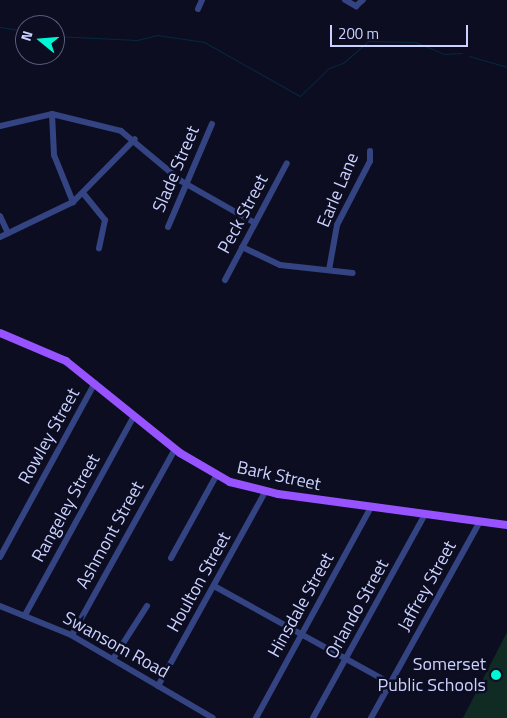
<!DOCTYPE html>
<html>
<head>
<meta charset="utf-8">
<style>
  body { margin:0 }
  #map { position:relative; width:507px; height:718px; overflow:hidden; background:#0c0d21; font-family:"Titillium Web",sans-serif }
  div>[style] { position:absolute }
  .green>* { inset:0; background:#0f2b24 }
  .stream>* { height:1px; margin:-0.5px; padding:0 0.5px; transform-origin:0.5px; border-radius:0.5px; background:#062940 }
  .minor>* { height:6px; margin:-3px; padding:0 3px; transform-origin:3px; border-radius:3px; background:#344483 }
  .major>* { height:8px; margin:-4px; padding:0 4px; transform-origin:4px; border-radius:4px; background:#9653ff }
  .dots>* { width:14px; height:14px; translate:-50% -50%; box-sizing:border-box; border:2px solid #0c0d21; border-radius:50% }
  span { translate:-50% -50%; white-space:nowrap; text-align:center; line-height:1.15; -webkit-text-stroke:5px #0c0d21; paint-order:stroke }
  .street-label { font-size:18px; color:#ccd2ff }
  .poi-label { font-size:18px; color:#ccd2ff }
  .right { translate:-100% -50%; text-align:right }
  .north { position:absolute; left:15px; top:15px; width:50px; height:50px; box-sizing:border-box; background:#0c0d21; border:1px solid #595c7a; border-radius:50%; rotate:287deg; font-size:14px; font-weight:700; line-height:20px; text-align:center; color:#ccd2ff }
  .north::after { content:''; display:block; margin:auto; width:18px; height:22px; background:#00f7d6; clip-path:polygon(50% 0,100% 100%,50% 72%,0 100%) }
  .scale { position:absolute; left:330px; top:25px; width:138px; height:22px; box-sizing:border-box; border:2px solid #ccd2ff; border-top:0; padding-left:6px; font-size:15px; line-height:18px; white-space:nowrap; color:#ccd2ff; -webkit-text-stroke:4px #0c0d21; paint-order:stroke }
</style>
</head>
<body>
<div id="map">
  <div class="green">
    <div style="clip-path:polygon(507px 632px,507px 718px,463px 718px)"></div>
  </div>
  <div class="stream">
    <div style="left:0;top:27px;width:25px;rotate:9deg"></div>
    <div style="left:55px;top:36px;width:82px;rotate:2.8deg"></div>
    <div style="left:137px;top:40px;width:21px;rotate:-14deg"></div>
    <div style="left:157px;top:35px;width:48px;rotate:8.5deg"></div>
    <div style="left:204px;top:42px;width:110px;rotate:29.4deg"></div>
    <div style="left:300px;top:96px;width:40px;rotate:-44deg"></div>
    <div style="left:329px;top:68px;width:15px;rotate:-20deg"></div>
    <div style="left:343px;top:63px;width:33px;rotate:-41deg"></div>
    <div style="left:368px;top:41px;width:47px;rotate:1.2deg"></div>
    <div style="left:415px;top:42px;width:31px;rotate:22deg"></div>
    <div style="left:444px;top:54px;width:18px;rotate:-3deg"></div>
    <div style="left:469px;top:56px;width:40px;rotate:16deg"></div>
  </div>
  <div class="minor">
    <div style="left:345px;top:0;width:13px;rotate:29deg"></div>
    <div style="left:356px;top:6px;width:9px;rotate:-41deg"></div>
    <div style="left:198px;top:9px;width:10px;rotate:-66deg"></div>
    <div style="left:52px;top:114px;width:41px;rotate:87.2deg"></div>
    <div style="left:54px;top:155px;width:51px;rotate:68deg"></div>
    <div style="left:0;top:126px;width:53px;rotate:-13deg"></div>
    <div style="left:52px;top:114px;width:71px;rotate:13.8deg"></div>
    <div style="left:121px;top:131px;width:78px;rotate:39.8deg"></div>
    <div style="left:181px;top:181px;width:85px;rotate:29.6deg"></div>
    <div style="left:83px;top:193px;width:35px;rotate:51deg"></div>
    <div style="left:105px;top:220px;width:29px;rotate:102deg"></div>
    <div style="left:0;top:216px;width:19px;rotate:65deg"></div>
    <div style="left:168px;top:227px;width:112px;rotate:-66.9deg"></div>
    <div style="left:0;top:237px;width:81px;rotate:-25.6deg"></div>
    <div style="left:73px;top:202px;width:88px;rotate:-45.5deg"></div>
    <div style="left:242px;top:247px;width:42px;rotate:25.3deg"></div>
    <div style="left:280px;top:265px;width:73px;rotate:6.3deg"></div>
    <div style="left:329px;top:270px;width:46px;rotate:-79.9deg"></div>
    <div style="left:337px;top:225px;width:72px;rotate:-62.7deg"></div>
    <div style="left:370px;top:161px;width:10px;rotate:-90deg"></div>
    <div style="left:225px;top:280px;width:132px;rotate:-62.1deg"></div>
    <div style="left:0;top:557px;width:198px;rotate:-61.4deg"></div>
    <div style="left:171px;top:558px;width:94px;rotate:-61.2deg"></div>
    <div style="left:214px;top:586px;width:201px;rotate:28.9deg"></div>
    <div style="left:0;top:606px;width:77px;rotate:22.2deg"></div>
    <div style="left:71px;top:635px;width:164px;rotate:30.3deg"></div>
    <div style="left:25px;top:615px;width:227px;rotate:-61.3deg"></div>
    <div style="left:72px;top:635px;width:213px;rotate:-61deg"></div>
    <div style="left:113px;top:659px;width:63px;rotate:-57.3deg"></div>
    <div style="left:158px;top:686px;width:222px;rotate:-61.1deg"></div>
    <div style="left:256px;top:718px;width:240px;rotate:-61.4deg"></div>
    <div style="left:313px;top:718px;width:233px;rotate:-61.2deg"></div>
    <div style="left:371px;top:718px;width:225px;rotate:-61deg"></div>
  </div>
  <div class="major">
    <div style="left:0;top:333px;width:72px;rotate:23deg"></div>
    <div style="left:66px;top:361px;width:146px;rotate:38.9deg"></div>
    <div style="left:180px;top:453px;width:58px;rotate:30.1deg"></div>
    <div style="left:230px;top:482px;width:49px;rotate:14deg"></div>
    <div style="left:278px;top:494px;width:231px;rotate:7.7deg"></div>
  </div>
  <div class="dots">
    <div style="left:496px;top:675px;background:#00f7d6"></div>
  </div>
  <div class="street-label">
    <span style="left:176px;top:169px;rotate:-67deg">Slade Street</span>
    <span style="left:338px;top:190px;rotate:-67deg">Earle Lane</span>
    <span style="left:243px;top:214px;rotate:-62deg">Peck Street</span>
    <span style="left:49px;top:436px;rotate:-61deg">Rowley Street</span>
    <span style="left:279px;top:476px;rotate:12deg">Bark Street</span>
    <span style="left:66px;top:508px;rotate:-61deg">Rangeley Street</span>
    <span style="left:110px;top:535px;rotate:-61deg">Ashmont Street</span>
    <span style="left:199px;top:582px;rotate:-61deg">Houlton Street</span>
    <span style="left:427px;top:586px;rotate:-61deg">Jaffrey Street</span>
    <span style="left:301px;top:605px;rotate:-61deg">Hinsdale Street</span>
    <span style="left:357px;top:609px;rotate:-61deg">Orlando Street</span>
    <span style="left:116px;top:645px;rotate:29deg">Swansom Road</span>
  </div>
  <div class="poi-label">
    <span class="right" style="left:486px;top:675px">Somerset<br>Public Schools</span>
  </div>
  <div class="north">N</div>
  <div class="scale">200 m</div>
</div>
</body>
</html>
